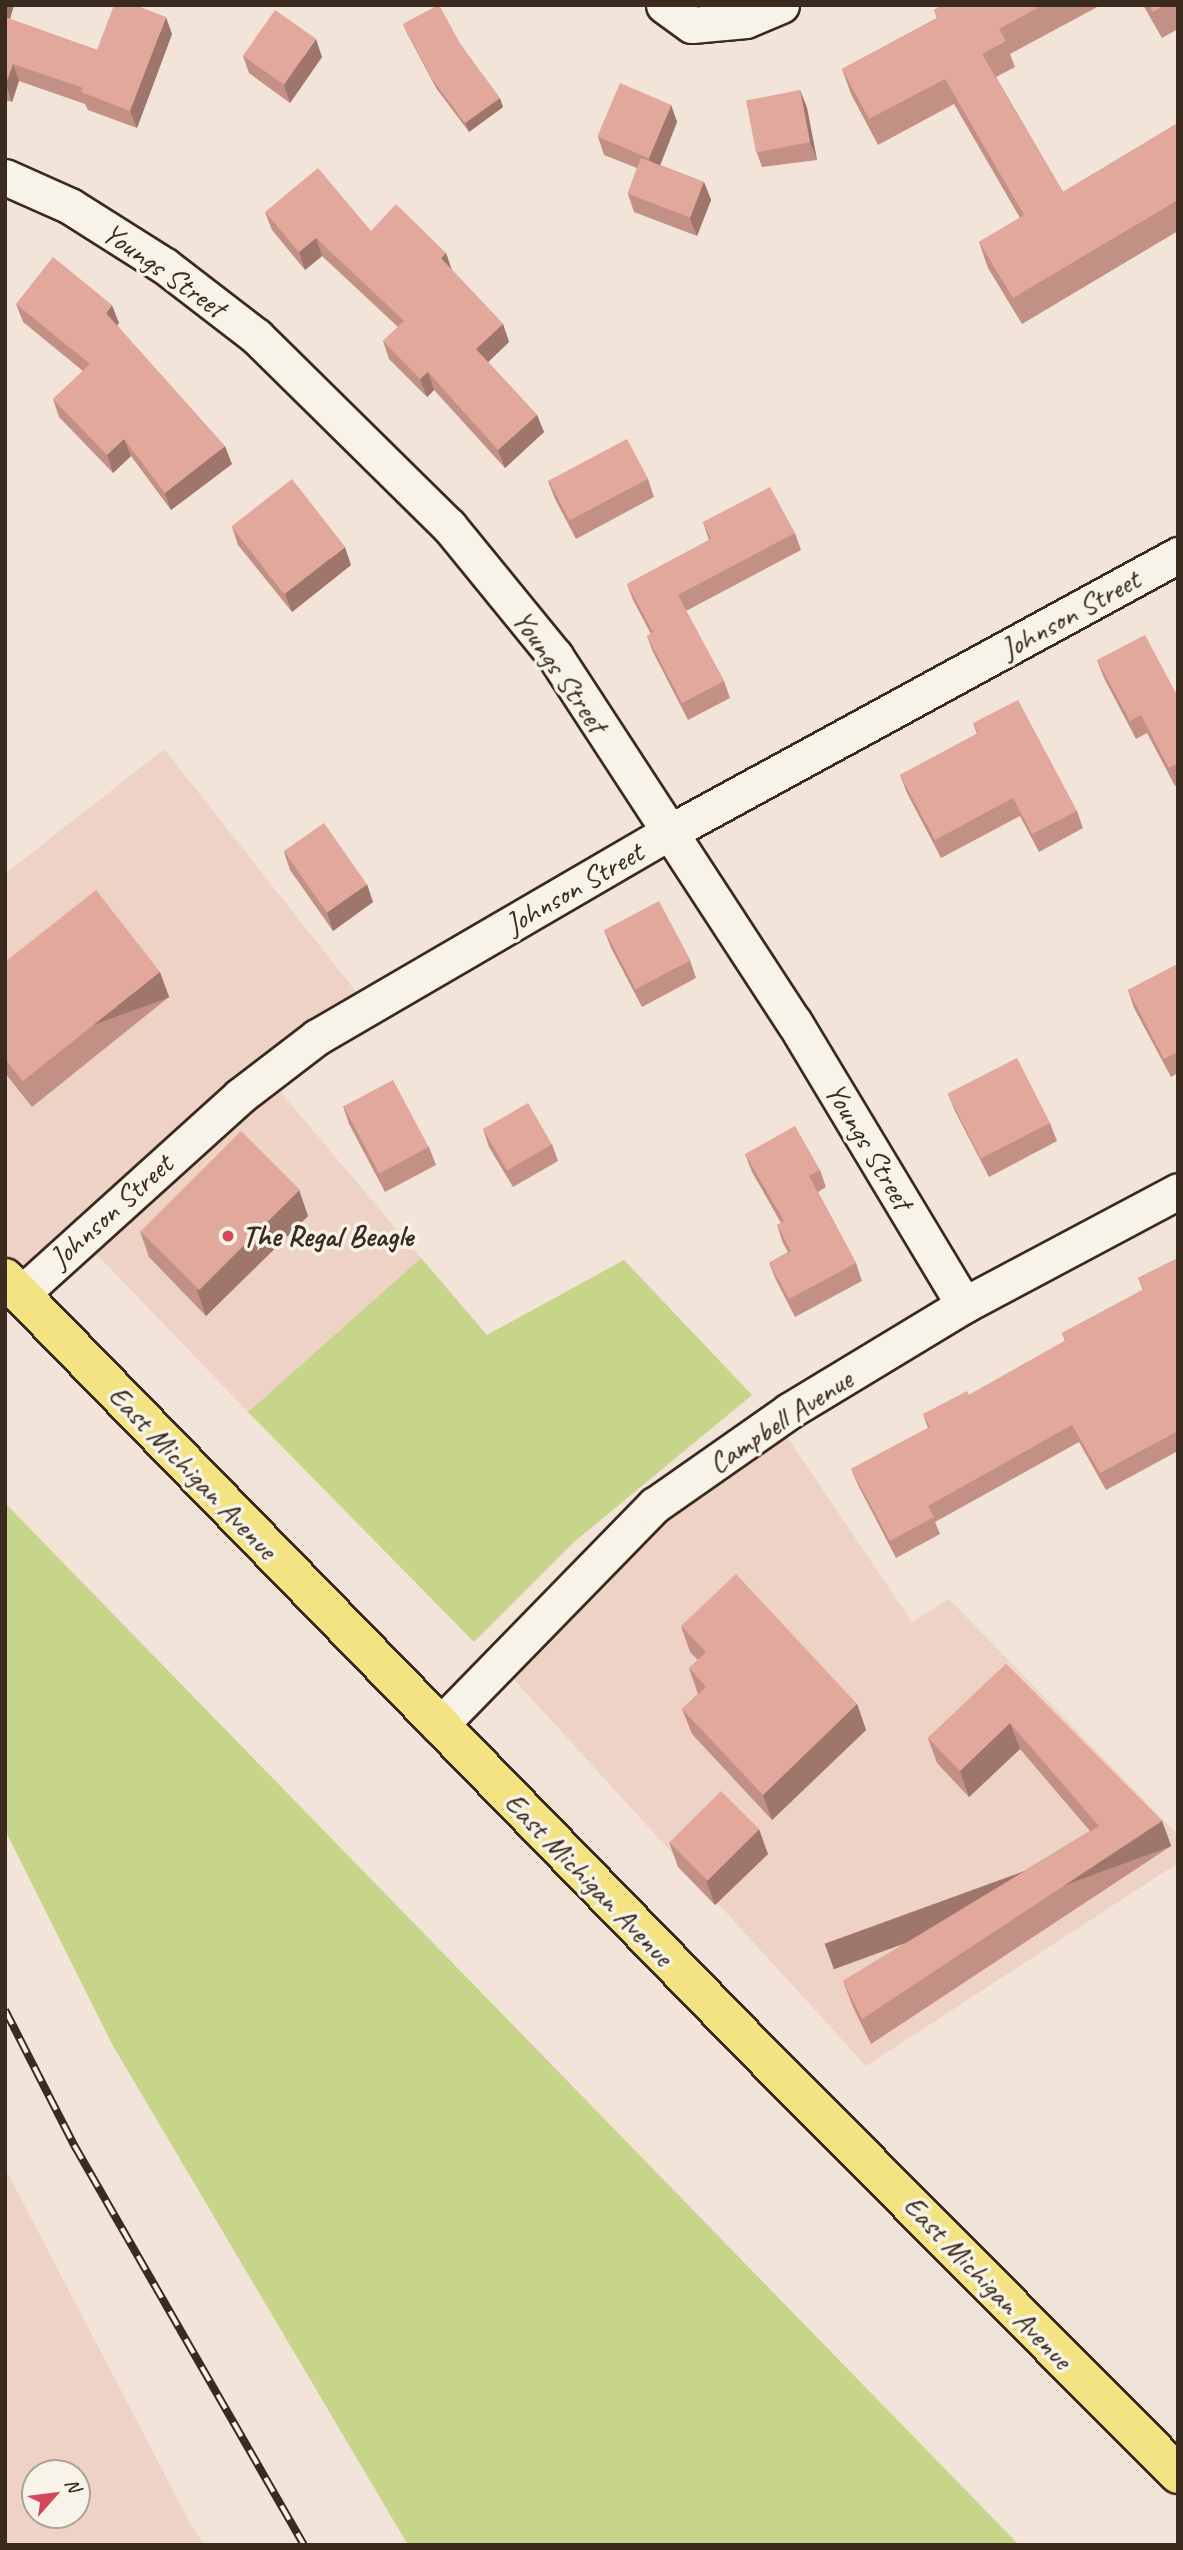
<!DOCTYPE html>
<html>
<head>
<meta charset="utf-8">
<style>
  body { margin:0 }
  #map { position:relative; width:1183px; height:2550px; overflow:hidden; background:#f3e4d9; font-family:Caveat,sans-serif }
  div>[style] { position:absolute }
  .built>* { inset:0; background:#eed2c6 }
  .green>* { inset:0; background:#c6d589 }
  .roads { filter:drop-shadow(2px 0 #3b2a1e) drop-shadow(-2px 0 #3b2a1e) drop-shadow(0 2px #3b2a1e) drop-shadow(0 -2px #3b2a1e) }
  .minor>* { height:35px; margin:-17.5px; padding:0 17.5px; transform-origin:17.5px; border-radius:17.5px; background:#f7f3e8 }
  .primary>* { height:38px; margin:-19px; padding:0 19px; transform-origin:19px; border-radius:19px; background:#f4e382 }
  .rail>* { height:8px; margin-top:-4px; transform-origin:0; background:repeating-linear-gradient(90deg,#f7f3e8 0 16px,#3b2a1e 0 32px); box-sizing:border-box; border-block:2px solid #3b2a1e }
  .wall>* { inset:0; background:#c29085 }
  .shaded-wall>* { inset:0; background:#9e766c; transform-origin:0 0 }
  .building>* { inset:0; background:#e1a89b; transform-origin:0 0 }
  .dots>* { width:19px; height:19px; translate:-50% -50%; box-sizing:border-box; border:4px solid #f7f3e8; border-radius:50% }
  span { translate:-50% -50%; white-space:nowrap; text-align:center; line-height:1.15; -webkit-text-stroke:7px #f7f3e8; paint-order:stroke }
  .street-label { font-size:30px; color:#3b2a1e }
  .poi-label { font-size:30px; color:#3b2a1e; font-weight:700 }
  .left { translate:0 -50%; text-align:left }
  .frame { position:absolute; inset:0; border:7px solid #3b2a1e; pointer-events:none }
  .north { position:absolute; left:21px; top:2459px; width:70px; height:70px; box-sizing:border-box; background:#f7f3e8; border:2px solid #aca397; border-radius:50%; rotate:62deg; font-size:19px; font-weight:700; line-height:28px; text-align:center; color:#3b2a1e }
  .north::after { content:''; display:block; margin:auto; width:24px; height:32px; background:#d1495b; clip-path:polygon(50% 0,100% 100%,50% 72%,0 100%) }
</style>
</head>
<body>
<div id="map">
  <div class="built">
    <div style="clip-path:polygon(164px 749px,368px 1007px,266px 1075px,421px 1258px,248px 1412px,82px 1239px,5px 1278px,5px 874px)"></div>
    <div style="clip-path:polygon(777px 1422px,912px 1622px,949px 1599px,1178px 1835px,1178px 1863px,866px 2066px,499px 1663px)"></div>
    <div style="clip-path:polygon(evenodd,5px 2168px,189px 2521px,204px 2545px,5px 2545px,5px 2168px,77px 2473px,77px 2515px,35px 2515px,35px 2473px,77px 2473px)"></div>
  </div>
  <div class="green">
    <div style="clip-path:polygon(421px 1258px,487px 1335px,624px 1260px,752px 1395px,574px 1542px,474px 1642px,248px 1412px)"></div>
    <div style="clip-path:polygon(5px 1503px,1019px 2545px,408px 2545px,112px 2044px,5px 1830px)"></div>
  </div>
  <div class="roads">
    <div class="minor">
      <div style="left:664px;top:5px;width:34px;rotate:36deg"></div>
      <div style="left:692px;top:25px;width:54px;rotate:-5.3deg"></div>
      <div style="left:746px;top:20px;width:38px;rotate:-23deg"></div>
      <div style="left:5px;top:177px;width:71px;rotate:24deg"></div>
      <div style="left:70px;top:206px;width:112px;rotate:32.3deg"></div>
      <div style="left:165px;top:266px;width:115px;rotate:37.6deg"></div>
      <div style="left:256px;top:336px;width:271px;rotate:44.6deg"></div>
      <div style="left:449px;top:526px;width:168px;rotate:50.8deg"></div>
      <div style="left:555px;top:656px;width:437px;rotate:56.9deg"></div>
      <div style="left:794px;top:1022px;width:330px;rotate:59deg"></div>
      <div style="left:21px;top:1294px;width:295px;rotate:-42.1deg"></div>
      <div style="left:240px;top:1096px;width:97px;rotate:-37.5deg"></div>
      <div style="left:317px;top:1037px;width:406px;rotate:-30.2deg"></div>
      <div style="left:668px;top:833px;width:581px;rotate:-28.59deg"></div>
      <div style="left:439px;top:1726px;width:309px;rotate:-45.7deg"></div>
      <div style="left:655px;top:1505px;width:164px;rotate:-35deg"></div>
      <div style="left:789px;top:1411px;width:205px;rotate:-31.2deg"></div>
      <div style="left:964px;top:1305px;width:242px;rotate:-28deg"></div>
    </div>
    <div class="primary">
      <div style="left:5px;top:1278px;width:1065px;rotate:45.76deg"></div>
      <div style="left:748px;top:2041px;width:610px;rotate:45.2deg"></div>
    </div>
  </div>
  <div class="rail">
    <div style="left:5px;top:2010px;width:152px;rotate:62.9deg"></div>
    <div style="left:74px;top:2145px;width:461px;rotate:60.1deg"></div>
  </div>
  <div class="wall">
    <div style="clip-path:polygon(5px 5px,14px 5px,10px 19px,97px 50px,172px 34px,137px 128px,88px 110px,85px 104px,19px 81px,12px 102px,5px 100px)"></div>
    <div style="clip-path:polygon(943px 5px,1101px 5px,1010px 54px,1015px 67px,996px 77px,1063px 192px,1178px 123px,1178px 231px,1022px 324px,988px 268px,979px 242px,1020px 218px,954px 104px,878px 145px,851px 94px,842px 69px,937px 18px,934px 10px)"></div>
    <div style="clip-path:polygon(1143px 5px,1178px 5px,1178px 29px,1162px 38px)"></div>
    <div style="clip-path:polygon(403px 24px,461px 45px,503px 107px,469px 132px,436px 88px,407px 33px)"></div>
    <div style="clip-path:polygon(243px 56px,322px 57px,290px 103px,249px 73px)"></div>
    <div style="clip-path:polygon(800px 90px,807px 108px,817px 160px,762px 167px,756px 150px)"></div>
    <div style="clip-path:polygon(671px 105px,677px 122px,660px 165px,704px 182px,711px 200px,697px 236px,634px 212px,628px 194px,637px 168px,604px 155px,598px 137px)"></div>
    <div style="clip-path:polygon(265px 212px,371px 231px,446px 253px,452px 270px,503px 324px,509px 342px,488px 362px,537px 415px,544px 432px,505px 468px,434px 390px,427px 397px,389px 359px,383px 341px,398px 327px,322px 256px,305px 270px,272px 230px)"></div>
    <div style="clip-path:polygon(16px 304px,119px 323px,117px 325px,232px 464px,171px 510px,131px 456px,113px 473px,59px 417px,53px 399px,83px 371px,23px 322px)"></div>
    <div style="clip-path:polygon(648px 479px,654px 497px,576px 539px,555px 499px,548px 481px)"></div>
    <div style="clip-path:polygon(703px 522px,795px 533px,801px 550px,686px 611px,724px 681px,730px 698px,688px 720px,653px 652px,647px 636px,651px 634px,633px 600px,627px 584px,709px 540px)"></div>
    <div style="clip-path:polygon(232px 527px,351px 565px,292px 612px,238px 545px)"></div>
    <div style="clip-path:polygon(1097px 660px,1178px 697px,1178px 785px,1175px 786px,1147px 733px,1136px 739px,1104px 678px)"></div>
    <div style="clip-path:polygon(973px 723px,1077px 811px,1083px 828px,1039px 852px,1020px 816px,941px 858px,907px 793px,900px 775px,977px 734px)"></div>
    <div style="clip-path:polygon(284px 852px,373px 902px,333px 931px,290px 870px)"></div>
    <div style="clip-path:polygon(604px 930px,690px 960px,696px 978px,642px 1007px,611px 948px)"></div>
    <div style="clip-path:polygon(5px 962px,169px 997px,32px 1107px,5px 1073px)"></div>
    <div style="clip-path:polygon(1178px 964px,1178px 1073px,1171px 1077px,1134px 1008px,1128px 990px)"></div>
    <div style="clip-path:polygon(948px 1094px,1050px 1123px,1057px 1141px,989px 1177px,955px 1111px)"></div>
    <div style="clip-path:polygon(343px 1106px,429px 1147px,436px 1165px,385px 1192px,349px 1124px)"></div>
    <div style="clip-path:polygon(483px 1129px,552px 1144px,558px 1161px,513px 1187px,489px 1147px)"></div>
    <div style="clip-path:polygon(745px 1154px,820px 1170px,826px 1187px,818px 1192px,856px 1263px,862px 1281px,795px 1317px,776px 1280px,769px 1263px,788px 1252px,783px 1243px,777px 1225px,781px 1223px,752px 1172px)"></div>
    <div style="clip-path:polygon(299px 1190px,308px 1216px,206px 1316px,149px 1257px,140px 1231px)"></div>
    <div style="clip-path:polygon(1178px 1258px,1178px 1451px,1106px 1490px,1079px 1442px,935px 1522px,940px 1534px,896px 1558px,858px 1485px,851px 1469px,928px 1428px,923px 1414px,969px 1395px,1065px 1341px,1062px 1333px,1143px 1290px,1138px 1278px)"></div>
    <div style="clip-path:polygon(681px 1626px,857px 1704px,866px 1730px,772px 1820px,692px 1734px,682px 1709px,698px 1694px,689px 1668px,698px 1660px,690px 1652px)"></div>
    <div style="clip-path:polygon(1006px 1664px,1162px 1821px,1171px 1846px,871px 2044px,853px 2007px,843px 1981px,1090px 1831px,1020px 1749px,969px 1797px,937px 1763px,928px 1738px)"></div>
    <div style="clip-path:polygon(669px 1842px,768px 1854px,715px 1905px,678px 1867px)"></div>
  </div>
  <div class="shaded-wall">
    <div style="clip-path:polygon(5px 5px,14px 5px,6px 33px)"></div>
    <div style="clip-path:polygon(166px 17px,172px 34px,137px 128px,130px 111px)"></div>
    <div style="clip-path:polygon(316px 39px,322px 57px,290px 103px,284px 85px)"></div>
    <div style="clip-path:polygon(13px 64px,19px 81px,12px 102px,6px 85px)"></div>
    <div style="clip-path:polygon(800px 90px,807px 108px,817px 160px,810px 142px)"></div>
    <div style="clip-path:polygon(500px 98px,503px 107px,469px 132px,465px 123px)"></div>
    <div style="clip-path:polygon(671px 105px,677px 122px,656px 176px,649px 158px)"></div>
    <div style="clip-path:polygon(704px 182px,711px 200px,697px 236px,690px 219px)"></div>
    <div style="clip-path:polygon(316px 238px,322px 256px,305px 270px,299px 252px)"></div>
    <div style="clip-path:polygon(446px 253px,452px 271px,441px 258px)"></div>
    <div style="clip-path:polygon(112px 305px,119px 323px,112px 331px,106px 313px)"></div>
    <div style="clip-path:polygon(503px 324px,509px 342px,483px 367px,476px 349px)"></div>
    <div style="clip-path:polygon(428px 372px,434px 390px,427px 397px,420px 379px)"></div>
    <div style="clip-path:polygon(537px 415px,544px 432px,505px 468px,498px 450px)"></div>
    <div style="clip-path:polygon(124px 439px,131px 456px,113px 473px,107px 455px)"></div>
    <div style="clip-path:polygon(225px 446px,232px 464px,171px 510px,165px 493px)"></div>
    <div style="clip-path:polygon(345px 547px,351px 565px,292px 612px,285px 594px)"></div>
    <div style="clip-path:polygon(367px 884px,373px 902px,333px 931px,327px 913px)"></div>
    <div style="left:160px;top:972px;width:27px;height:175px;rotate:70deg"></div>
    <div style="clip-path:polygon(299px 1190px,308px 1216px,206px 1316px,197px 1290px)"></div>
    <div style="clip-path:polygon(857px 1704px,866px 1730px,772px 1820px,763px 1795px)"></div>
    <div style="clip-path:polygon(1010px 1723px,1020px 1749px,969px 1797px,960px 1771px)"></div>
    <div style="left:1162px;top:1821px;width:27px;height:359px;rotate:70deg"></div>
    <div style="clip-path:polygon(759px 1829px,768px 1854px,715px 1905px,706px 1880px)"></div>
  </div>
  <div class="building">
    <div style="clip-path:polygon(114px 5px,135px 5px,166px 17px,130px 111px,81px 92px,83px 88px,13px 64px,5px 85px,5px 17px,97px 50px)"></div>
    <div style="clip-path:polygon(438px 5px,439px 5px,461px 45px,500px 98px,465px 123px,432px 79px,403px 24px)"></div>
    <div style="clip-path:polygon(943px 5px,1043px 5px,999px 29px,1006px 41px,982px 54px,1063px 192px,1178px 123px,1178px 200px,1013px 298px,979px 242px,1024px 215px,945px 79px,869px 119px,842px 69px,938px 18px,934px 10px)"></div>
    <div style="clip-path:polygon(1149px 5px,1165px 5px,1153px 12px)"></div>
    <div style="left:275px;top:10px;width:50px;height:56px;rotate:35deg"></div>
    <div style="left:620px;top:83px;width:56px;height:58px;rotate:23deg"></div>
    <div style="left:800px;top:90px;width:53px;height:55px;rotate:79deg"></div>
    <div style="left:641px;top:158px;width:67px;height:38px;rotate:21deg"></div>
    <div style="clip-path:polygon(318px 168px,371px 231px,396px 204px,446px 253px,441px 258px,503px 324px,476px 349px,537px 415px,498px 450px,428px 372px,420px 379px,383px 341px,404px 321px,316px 238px,299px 252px,265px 212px)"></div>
    <div style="clip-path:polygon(53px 257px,112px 305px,106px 313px,225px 446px,165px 493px,124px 439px,107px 455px,53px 399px,90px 364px,16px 304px)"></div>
    <div style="left:627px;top:439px;width:45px;height:89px;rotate:62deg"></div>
    <div style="left:292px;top:479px;width:86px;height:77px;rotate:52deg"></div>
    <div style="clip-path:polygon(770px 487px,795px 533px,678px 595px,724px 681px,682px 703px,647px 636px,653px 632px,627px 584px,711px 539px,703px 522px)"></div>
    <div style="clip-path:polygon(1145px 635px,1178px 697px,1178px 763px,1169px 768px,1141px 715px,1130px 721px,1097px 660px)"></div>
    <div style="clip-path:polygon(1018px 700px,1077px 811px,1032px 834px,1013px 798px,935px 840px,900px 775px,978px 733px,973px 723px)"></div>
    <div style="left:324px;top:823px;width:75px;height:49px;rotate:55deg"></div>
    <div style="clip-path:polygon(96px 890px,160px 972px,23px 1081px,5px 1059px,5px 962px)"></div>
    <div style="left:659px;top:901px;width:67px;height:62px;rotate:62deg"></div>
    <div style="clip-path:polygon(1178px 964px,1178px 1052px,1164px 1059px,1128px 990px)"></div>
    <div style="left:1017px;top:1058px;width:73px;height:78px;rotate:63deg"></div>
    <div style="left:393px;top:1080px;width:76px;height:56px;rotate:62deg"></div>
    <div style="left:528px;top:1103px;width:48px;height:52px;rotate:60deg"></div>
    <div style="clip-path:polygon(795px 1126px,820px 1170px,809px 1176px,856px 1263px,789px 1299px,769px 1263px,791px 1251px,777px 1225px,784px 1221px,745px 1154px)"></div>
    <div style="left:241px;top:1131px;width:83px;height:142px;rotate:45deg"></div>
    <div style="clip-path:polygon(1178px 1258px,1178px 1431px,1100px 1473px,1072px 1425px,928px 1506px,934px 1517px,890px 1541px,851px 1469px,930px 1427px,923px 1414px,967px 1391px,969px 1395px,1066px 1340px,1062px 1333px,1144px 1289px,1138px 1278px)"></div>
    <div style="clip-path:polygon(736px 1574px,857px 1704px,763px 1795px,682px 1709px,706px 1687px,689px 1668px,706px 1652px,681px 1626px)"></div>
    <div style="clip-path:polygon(1006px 1664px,1162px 1821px,862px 2019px,843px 1981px,1099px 1826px,1010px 1723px,960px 1771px,928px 1738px)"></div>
    <div style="left:721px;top:1791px;width:54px;height:73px;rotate:45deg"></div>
  </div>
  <div class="dots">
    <div style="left:228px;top:1236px;background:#d1495b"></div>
  </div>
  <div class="street-label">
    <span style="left:164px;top:270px;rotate:35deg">Youngs Street</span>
    <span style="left:1070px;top:614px;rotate:-29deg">Johnson Street</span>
    <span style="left:560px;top:671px;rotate:55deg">Youngs Street</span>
    <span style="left:574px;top:888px;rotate:-30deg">Johnson Street</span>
    <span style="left:869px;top:1146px;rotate:59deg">Youngs Street</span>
    <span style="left:111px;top:1211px;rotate:-42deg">Johnson Street</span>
    <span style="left:780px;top:1421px;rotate:-33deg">Campbell Avenue</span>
    <span style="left:193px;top:1472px;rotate:46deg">East Michigan Avenue</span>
    <span style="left:589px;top:1879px;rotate:46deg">East Michigan Avenue</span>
    <span style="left:988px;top:2282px;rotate:46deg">East Michigan Avenue</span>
  </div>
  <div class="poi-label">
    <span class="left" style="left:242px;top:1236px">The Regal Beagle</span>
  </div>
  <div class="frame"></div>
  <div class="north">N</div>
</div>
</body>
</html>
